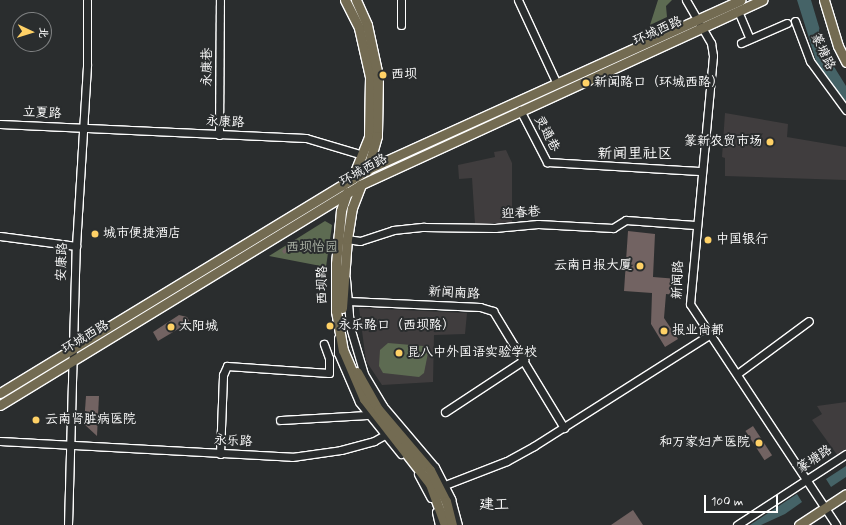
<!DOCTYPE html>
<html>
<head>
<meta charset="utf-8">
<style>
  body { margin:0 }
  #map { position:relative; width:846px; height:525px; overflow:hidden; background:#2a2d2e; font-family:Mynerve,"LXGW WenKai TC",sans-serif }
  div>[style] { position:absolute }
  .built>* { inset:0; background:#403d3e }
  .green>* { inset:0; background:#5d6b52 }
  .water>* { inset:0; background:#456367 }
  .building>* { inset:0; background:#726362; transform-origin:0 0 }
  .roads { filter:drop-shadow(1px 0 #fff) drop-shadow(-1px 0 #fff) drop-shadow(0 1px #fff) drop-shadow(0 -1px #fff) }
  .minor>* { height:7px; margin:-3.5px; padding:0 3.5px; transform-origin:3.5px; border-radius:3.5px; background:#2a2d2e }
  .major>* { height:9px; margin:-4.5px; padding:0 4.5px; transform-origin:4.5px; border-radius:4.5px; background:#736b52 }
  .dots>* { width:11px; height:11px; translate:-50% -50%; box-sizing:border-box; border:2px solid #2a2d2e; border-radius:50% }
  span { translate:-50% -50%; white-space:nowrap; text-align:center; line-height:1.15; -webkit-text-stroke:4px #2a2d2e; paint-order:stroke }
  .street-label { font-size:13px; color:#fff }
  .poi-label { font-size:13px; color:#fff }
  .left { translate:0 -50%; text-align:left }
  .right { translate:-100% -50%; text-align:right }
  .park-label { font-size:13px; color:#aeb5a8 }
  .quarter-label { font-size:15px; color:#fff }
  .north { position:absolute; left:12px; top:12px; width:40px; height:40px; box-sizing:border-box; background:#2a2d2e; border:1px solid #7f8182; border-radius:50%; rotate:94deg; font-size:11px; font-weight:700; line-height:16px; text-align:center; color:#fff }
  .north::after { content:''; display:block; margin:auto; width:14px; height:18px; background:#ffd166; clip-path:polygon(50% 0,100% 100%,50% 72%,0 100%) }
  .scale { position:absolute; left:704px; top:495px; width:74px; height:18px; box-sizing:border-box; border:2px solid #fff; border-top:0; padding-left:5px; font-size:12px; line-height:14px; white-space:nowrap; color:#fff; -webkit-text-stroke:3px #2a2d2e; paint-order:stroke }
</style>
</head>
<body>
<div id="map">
  <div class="built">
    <div style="clip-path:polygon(725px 113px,788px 124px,787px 137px,846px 147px,846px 180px,725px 176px,725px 158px,722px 157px)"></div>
    <div style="clip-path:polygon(506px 150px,512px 163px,512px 223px,475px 224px,472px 178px,459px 179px,458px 165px,495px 157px,494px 152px)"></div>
    <div style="clip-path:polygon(359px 308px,467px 313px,465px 334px,434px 335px,433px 382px,382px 385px,366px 361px)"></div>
    <div style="clip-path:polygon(846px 402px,846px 451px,838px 456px,812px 420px,822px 414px,817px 406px)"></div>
  </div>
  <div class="green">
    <div style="clip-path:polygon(658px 0,672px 0,666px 6px,667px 17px,650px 25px)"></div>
    <div style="clip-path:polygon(325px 221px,332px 225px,326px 267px,269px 256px)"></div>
    <div style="clip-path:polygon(388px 343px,423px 346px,428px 353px,424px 373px,419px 377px,383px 373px,379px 366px,380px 350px)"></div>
  </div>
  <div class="water">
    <div style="clip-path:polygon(797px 0,811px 0,828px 57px,846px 86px,846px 104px,819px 70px)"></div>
    <div style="clip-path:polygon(846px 466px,846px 477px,831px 487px,826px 479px)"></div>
    <div style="clip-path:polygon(797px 494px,802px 502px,785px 514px,761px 525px,750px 525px)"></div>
  </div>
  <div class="building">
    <div style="clip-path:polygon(628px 231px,655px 234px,653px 277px,678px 279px,676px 295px,666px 294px,664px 318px,678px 339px,665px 347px,651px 324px,652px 293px,624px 291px)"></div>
    <div style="clip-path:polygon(290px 243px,295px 246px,284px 254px,282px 251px)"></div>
    <div style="clip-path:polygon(179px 315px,187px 317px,190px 322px,158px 341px,153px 332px)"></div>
    <div style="clip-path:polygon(86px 396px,99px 396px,97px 436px,84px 424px)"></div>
    <div style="left:753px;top:426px;width:35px;height:9px;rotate:57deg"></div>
    <div style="clip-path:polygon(633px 510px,643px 525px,611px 525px)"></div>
  </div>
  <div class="roads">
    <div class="minor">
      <div style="left:401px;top:0;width:25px;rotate:90deg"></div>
      <div style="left:518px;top:0;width:90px;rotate:65.1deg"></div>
      <div style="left:686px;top:0;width:50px;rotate:59.8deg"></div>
      <div style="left:711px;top:43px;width:13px;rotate:81deg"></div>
      <div style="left:713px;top:56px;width:249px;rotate:95.3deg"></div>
      <div style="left:690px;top:304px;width:265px;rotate:56.5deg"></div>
      <div style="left:738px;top:11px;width:30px;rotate:67deg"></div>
      <div style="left:795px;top:21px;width:43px;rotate:69.4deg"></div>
      <div style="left:810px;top:61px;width:61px;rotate:53.7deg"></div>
      <div style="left:741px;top:43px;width:50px;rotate:-23.5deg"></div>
      <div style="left:520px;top:110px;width:59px;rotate:62.6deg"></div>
      <div style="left:547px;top:162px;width:153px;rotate:3.4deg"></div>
      <div style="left:0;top:124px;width:306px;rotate:2.6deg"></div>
      <div style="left:306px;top:138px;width:59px;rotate:16.6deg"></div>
      <div style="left:219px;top:135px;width:135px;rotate:-89.6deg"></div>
      <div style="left:0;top:236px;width:77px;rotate:7.5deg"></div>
      <div style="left:347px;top:239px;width:13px;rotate:9deg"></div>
      <div style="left:360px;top:241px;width:35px;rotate:-18deg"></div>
      <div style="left:393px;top:230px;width:31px;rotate:-6deg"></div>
      <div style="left:424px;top:227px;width:71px;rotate:0.8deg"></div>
      <div style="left:495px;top:228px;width:43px;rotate:-5.3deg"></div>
      <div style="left:538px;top:224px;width:75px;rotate:3.1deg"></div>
      <div style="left:613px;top:228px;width:15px;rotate:-32deg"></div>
      <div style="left:626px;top:220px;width:69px;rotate:4.1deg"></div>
      <div style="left:346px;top:279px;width:48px;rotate:85.2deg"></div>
      <div style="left:350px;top:327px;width:49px;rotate:73.4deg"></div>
      <div style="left:364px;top:374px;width:37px;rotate:59deg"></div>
      <div style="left:383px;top:406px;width:80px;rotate:49.6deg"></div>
      <div style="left:435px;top:467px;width:36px;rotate:63deg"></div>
      <div style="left:451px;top:499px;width:27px;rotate:75deg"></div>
      <div style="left:348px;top:301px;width:132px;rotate:2.6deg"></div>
      <div style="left:480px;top:307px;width:14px;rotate:17deg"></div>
      <div style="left:493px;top:311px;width:137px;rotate:58.7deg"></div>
      <div style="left:338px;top:338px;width:15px;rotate:90deg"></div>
      <div style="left:338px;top:353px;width:53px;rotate:66.8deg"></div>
      <div style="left:359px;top:402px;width:67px;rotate:51.1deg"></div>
      <div style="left:737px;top:374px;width:89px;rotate:-36.4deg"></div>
      <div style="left:445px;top:412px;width:95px;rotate:-33.4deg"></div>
      <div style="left:280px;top:420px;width:88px;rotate:-3.3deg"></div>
      <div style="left:0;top:441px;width:292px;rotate:3.1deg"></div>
      <div style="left:292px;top:457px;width:49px;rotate:-8.1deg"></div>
      <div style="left:341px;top:450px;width:34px;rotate:-15deg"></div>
      <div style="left:374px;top:441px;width:18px;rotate:-29deg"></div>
      <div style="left:220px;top:454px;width:79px;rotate:-87.8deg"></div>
      <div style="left:223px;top:375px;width:10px;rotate:-66deg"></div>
      <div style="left:227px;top:366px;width:102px;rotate:3.9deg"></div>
      <div style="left:329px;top:373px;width:15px;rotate:-90deg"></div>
      <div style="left:329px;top:358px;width:15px;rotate:-110deg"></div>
      <div style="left:418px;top:474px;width:27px;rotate:62deg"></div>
      <div style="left:445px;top:485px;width:66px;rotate:-21.2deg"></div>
      <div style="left:507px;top:461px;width:31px;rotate:-29deg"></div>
      <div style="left:534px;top:446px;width:207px;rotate:-32.4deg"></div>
      <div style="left:436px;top:512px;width:13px;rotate:77deg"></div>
      <div style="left:68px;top:525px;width:279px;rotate:-88.4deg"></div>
      <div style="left:76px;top:246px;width:182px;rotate:-86.5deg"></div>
      <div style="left:87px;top:64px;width:64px;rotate:-90deg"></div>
      <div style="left:737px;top:525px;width:130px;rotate:-33.1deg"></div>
    </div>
    <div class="major">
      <div style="left:345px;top:0;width:31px;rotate:63deg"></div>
      <div style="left:359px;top:28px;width:50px;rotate:77.3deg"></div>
      <div style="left:370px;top:77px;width:60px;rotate:91deg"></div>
      <div style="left:369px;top:137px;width:45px;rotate:112deg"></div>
      <div style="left:356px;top:0;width:27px;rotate:66deg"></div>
      <div style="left:367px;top:25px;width:52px;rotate:77.8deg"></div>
      <div style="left:378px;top:76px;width:60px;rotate:91deg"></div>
      <div style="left:377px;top:136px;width:36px;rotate:106deg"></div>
      <div style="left:824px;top:0;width:48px;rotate:73.1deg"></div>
      <div style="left:838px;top:46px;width:18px;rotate:63deg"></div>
      <div style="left:347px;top:192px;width:20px;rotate:108deg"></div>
      <div style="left:341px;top:211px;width:53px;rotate:95.4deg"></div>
      <div style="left:336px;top:264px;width:47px;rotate:90deg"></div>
      <div style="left:336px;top:311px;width:40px;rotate:80deg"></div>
      <div style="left:343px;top:350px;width:53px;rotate:66.8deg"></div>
      <div style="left:364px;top:399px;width:108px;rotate:52.2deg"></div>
      <div style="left:430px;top:484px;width:44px;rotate:69.9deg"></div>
      <div style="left:342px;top:308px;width:69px;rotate:-85.9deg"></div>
      <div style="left:347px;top:239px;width:31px;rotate:-81deg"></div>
      <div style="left:352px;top:208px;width:25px;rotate:-69deg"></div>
      <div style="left:357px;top:372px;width:43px;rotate:60.4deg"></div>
      <div style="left:378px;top:409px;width:80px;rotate:49.6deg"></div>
      <div style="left:430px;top:470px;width:35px;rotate:63deg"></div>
      <div style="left:446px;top:501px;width:25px;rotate:76deg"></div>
      <div style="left:0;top:393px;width:431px;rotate:-31.3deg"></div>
      <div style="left:368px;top:169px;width:409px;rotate:-24.4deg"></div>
      <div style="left:0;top:405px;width:422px;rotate:-31.4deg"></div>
      <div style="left:360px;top:185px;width:443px;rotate:-24.7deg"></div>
      <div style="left:799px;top:525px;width:56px;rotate:-33.4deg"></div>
    </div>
  </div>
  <div class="dots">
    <div style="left:383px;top:75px;background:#ffd166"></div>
    <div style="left:586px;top:83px;background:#ffd166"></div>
    <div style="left:770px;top:142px;background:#ffd166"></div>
    <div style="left:95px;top:234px;background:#ffd166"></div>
    <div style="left:708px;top:240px;background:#ffd166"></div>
    <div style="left:640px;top:266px;background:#ffd166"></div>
    <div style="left:330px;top:326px;background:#ffd166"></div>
    <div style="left:171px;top:327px;background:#ffd166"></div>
    <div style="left:664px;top:331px;background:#ffd166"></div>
    <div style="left:399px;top:353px;background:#ffd166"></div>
    <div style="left:36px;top:420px;background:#ffd166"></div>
    <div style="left:759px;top:443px;background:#ffd166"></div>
  </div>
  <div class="street-label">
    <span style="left:658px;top:32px;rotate:-24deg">环城西路</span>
    <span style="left:822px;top:52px;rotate:64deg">篆塘路</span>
    <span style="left:208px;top:67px;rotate:-90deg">永康巷</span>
    <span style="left:42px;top:114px;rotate:3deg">立夏路</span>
    <span style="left:225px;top:123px;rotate:3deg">永康路</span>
    <span style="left:546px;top:134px;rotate:62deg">灵通巷</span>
    <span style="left:364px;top:171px;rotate:-29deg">环城西路</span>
    <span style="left:521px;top:214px;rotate:-4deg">迎春巷</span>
    <span style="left:63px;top:262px;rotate:-88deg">安康路</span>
    <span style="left:679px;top:280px;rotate:-88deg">新闻路</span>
    <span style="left:323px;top:285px;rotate:-90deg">西坝路</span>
    <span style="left:454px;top:294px;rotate:3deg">新闻南路</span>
    <span style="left:86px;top:338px;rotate:-31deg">环城西路</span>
    <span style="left:233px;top:442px;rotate:3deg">永乐路</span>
    <span style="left:815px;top:460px;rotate:-33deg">篆塘路</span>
  </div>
  <div class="poi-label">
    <span class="left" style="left:391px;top:75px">西坝</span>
    <span class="left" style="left:594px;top:83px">新闻路口（环城西路）</span>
    <span class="right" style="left:762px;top:142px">篆新农贸市场</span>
    <span class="left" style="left:103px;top:234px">城市便捷酒店</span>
    <span class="left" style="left:716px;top:240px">中国银行</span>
    <span class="right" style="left:632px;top:266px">云南日报大厦</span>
    <span class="left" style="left:338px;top:326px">永乐路口（西坝路）</span>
    <span class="left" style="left:179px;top:327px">太阳城</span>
    <span class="left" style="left:672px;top:331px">报业尚都</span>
    <span class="left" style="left:407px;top:353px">昆八中外国语实验学校</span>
    <span class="left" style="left:45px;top:420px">云南肾脏病医院</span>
    <span class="right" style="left:750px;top:443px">和万家妇产医院</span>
  </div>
  <div class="park-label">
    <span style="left:312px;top:248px">西坝怡园</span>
  </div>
  <div class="quarter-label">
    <span style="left:635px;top:155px">新闻里社区</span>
    <span style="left:494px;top:506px">建工</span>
  </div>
  <div class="north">北</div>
  <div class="scale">100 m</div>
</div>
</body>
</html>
